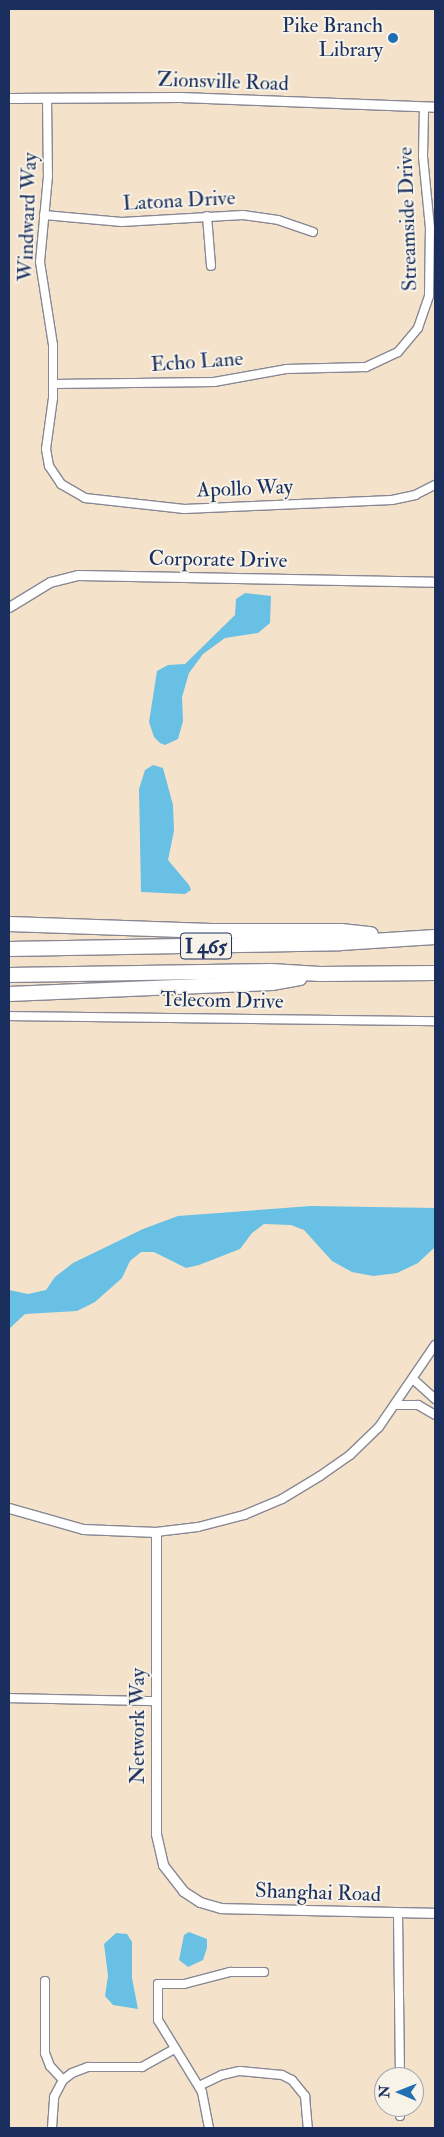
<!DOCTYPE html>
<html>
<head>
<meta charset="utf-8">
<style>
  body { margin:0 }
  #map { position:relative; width:444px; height:2137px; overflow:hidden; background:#f5e2ca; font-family:"IM FELL Double Pica",serif }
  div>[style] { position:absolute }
  .water>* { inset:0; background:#68c0e5 }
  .roads { filter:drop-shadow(1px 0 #888894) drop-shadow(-1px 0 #888894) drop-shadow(0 1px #888894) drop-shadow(0 -1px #888894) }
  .minor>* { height:8px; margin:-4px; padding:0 4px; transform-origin:4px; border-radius:4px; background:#fff }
  .tertiary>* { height:9px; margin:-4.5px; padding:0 4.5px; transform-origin:4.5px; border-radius:4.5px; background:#fff }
  .motorway>* { height:14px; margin:-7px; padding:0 7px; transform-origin:7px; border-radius:7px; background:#fff }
  .dots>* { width:14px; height:14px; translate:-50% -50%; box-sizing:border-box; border:2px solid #f7f3e8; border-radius:50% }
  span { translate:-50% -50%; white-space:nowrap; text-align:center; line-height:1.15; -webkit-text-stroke:4px #f7f3e8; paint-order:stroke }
  .shield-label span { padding:1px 4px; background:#f7f3e8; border:1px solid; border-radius:4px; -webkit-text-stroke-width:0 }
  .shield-label { font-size:20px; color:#1b2f5e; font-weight:700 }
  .poi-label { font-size:21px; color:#1b2f5e }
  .right { translate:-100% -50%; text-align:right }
  .street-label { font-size:21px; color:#1b2f5e }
  .frame { position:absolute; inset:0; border:10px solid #1b2f5e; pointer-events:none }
  .north { position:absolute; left:374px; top:2067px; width:50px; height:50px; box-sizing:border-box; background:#f7f3e8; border:1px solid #9fa5b1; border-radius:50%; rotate:271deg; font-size:14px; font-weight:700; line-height:20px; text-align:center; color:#1b2f5e }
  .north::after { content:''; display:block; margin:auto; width:18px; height:22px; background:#1f6fb2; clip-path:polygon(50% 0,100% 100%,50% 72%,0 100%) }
</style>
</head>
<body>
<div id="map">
  <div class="water">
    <div style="clip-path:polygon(245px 593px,271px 596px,270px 623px,258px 633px,225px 638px,203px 654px,189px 673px,182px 697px,183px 721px,178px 739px,165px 745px,160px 743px,154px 737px,149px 722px,157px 671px,168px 665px,185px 664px,235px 615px,236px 599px)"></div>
    <div style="clip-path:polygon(153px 765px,163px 768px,173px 805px,174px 831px,168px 860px,189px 885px,191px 890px,185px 894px,141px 892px,139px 789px,145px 770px)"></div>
    <div style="clip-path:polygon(311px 1206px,435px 1208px,435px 1247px,418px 1263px,397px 1273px,373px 1276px,352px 1272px,332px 1261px,304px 1230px,291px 1225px,264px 1224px,252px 1233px,240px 1249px,199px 1265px,186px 1268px,154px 1252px,141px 1252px,130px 1261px,122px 1278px,95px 1302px,77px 1311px,25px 1314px,9px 1329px,9px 1290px,28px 1294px,46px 1290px,55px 1277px,73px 1263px,143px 1229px,178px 1216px)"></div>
    <div style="clip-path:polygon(189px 1932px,207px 1939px,207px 1948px,203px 1960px,188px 1967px,179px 1960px,184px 1935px)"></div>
    <div style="clip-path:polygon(116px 1933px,127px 1934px,132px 1942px,132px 1978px,138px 2009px,113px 2005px,105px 1996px,108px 1976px,104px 1944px)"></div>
  </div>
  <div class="roads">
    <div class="minor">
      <div style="left:47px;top:98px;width:78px;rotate:89.3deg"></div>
      <div style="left:48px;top:176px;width:86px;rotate:95.3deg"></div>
      <div style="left:40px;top:262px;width:84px;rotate:81.1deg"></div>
      <div style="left:53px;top:345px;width:53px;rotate:90deg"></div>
      <div style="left:53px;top:398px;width:51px;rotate:97.8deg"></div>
      <div style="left:46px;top:449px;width:17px;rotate:80deg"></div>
      <div style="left:49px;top:466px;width:22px;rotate:56deg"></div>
      <div style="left:61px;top:484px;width:28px;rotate:30deg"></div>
      <div style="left:85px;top:498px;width:100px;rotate:6.3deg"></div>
      <div style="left:184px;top:509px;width:208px;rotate:-2.5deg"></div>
      <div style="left:392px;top:500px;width:24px;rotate:-12deg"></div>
      <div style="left:415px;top:495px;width:22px;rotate:-27deg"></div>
      <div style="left:44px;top:215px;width:78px;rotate:5.1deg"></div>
      <div style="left:122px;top:222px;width:121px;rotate:-3.3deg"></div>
      <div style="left:243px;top:215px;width:35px;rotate:8deg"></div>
      <div style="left:278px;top:220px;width:37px;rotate:19deg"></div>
      <div style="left:207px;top:216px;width:50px;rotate:85.4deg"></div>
      <div style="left:53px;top:384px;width:161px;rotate:-0.7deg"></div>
      <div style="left:214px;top:382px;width:73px;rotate:-10.2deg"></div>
      <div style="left:286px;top:369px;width:80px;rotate:-1.4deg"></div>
      <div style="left:366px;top:367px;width:35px;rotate:-25deg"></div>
      <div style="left:398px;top:352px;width:31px;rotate:-50deg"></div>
      <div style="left:418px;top:328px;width:34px;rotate:-71deg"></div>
      <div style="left:429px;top:296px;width:68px;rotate:-89.2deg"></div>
      <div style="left:430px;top:228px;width:72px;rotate:-95.6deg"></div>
      <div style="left:423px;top:156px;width:49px;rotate:-88.8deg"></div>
      <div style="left:9px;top:1016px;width:426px;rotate:0.7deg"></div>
      <div style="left:414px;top:1380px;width:28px;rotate:42deg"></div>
      <div style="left:396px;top:1405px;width:22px"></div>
      <div style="left:418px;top:1405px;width:20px;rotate:30deg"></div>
      <div style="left:156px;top:1532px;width:42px;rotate:-6.8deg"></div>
      <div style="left:198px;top:1527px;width:48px;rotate:-14.6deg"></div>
      <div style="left:244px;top:1515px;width:41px;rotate:-22.8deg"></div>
      <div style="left:282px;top:1499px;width:44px;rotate:-31.2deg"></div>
      <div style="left:320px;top:1476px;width:37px;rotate:-35deg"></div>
      <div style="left:350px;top:1455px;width:40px;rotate:-44deg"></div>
      <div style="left:379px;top:1427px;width:99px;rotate:-55.7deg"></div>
      <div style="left:9px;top:1698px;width:146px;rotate:1.2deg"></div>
      <div style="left:398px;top:1913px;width:164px;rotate:89.3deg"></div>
      <div style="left:45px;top:1981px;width:72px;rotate:90deg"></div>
      <div style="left:45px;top:2053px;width:14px;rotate:69deg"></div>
      <div style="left:50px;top:2066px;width:19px;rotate:47deg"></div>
      <div style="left:199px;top:2086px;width:25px;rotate:-26deg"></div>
      <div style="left:222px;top:2075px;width:18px;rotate:-13deg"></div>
      <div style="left:240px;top:2071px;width:42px;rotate:5.4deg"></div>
      <div style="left:282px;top:2075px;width:11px;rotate:27deg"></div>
      <div style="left:292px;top:2080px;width:21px;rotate:51deg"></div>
      <div style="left:305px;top:2096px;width:32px;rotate:85deg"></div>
      <div style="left:400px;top:2107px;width:9px;rotate:90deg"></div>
      <div style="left:52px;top:2128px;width:31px;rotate:-86deg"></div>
      <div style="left:54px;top:2097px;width:19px;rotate:-62deg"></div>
      <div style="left:63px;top:2080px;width:11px;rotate:-38deg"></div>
      <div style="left:72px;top:2073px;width:17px;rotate:-21deg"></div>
      <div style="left:88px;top:2067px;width:54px"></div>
      <div style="left:142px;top:2067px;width:38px;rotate:-29deg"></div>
      <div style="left:209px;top:2128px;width:37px;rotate:-101deg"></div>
      <div style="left:202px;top:2092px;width:84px;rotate:-121.4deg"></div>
      <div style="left:158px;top:2020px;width:36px;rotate:-90deg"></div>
      <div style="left:158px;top:1984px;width:26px"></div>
      <div style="left:184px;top:1984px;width:48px;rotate:-14.6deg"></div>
      <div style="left:230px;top:1972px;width:34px"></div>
    </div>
    <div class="tertiary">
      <div style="left:9px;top:98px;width:171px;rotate:-0.3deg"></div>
      <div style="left:180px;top:97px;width:255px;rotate:2.2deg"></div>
      <div style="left:9px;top:607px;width:48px;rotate:-31.4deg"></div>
      <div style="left:50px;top:582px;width:29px;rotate:-14deg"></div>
      <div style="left:78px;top:575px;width:357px;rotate:1.1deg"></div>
      <div style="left:9px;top:1508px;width:77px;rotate:15.8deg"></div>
      <div style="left:83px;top:1529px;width:73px;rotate:2.4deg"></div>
      <div style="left:156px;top:1532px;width:302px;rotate:90deg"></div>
      <div style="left:156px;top:1834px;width:32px;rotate:77deg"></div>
      <div style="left:163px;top:1865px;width:33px;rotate:52deg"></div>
      <div style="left:183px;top:1891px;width:20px;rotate:33deg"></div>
      <div style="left:200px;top:1902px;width:22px;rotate:16deg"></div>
      <div style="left:221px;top:1908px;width:214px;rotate:1.3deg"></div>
    </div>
    <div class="motorway">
      <div style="left:9px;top:924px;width:202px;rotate:2deg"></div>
      <div style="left:211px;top:931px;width:130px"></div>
      <div style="left:341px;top:931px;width:30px;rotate:6deg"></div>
      <div style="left:9px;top:949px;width:332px;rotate:-1deg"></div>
      <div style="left:341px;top:943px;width:94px;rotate:-3.7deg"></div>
      <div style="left:9px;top:975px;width:262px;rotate:-0.9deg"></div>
      <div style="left:271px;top:971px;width:49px;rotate:3.5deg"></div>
      <div style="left:320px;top:974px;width:115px;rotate:-0.5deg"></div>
      <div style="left:9px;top:994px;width:263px;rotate:-2.4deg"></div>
      <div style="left:272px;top:983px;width:28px;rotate:-10deg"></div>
    </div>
  </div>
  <div class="dots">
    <div style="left:393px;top:38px;background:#1f6fb2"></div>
  </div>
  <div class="shield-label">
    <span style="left:206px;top:946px">I 465</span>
  </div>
  <div class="poi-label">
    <span class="right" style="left:383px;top:38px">Pike Branch<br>Library</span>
  </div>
  <div class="street-label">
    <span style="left:223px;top:82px;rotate:2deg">Zionsville Road</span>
    <span style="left:179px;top:201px;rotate:-3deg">Latona Drive</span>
    <span style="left:28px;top:217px;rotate:-88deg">Windward Way</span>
    <span style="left:408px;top:219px;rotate:-92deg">Streamside Drive</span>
    <span style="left:197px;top:362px;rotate:-4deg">Echo Lane</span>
    <span style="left:245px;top:489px;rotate:-2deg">Apollo Way</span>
    <span style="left:218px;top:560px;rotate:1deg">Corporate Drive</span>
    <span style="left:222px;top:1001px;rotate:1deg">Telecom Drive</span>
    <span style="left:138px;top:1726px;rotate:-90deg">Network Way</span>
    <span style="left:318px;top:1893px;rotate:2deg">Shanghai Road</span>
  </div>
  <div class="frame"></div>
  <div class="north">N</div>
</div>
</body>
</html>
